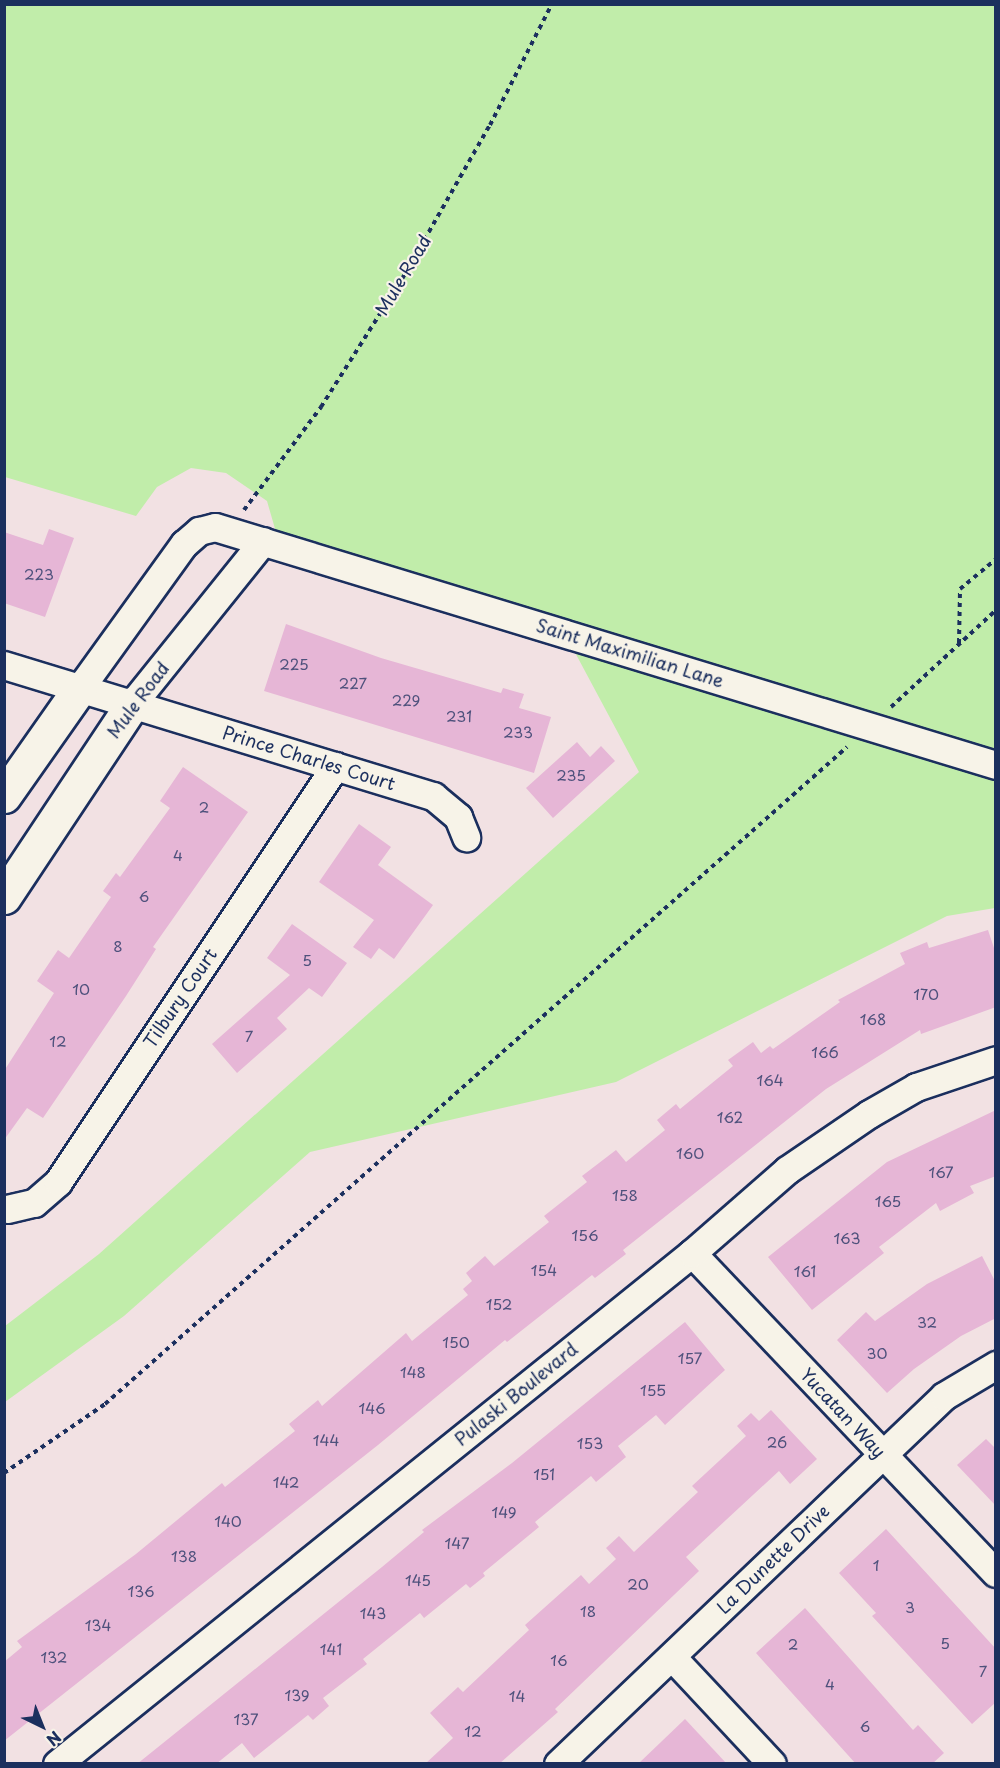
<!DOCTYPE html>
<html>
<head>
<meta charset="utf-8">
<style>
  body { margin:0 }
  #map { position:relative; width:1000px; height:1768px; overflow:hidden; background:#f2e1e3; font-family:"Playpen Sans",sans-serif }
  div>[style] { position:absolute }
  .green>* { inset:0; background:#c1edaa }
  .building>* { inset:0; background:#e6b6d6 }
  .path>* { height:4px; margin-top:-2px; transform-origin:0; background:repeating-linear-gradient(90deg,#1b2f5e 0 4.5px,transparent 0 9px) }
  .roads { filter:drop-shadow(2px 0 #1b2f5e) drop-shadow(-2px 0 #1b2f5e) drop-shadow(0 2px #1b2f5e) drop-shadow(0 -2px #1b2f5e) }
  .minor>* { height:27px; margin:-13.5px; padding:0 13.5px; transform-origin:13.5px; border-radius:13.5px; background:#f7f3e8 }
  .secondary>* { height:33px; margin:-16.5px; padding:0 16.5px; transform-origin:16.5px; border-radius:16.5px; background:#f7f3e8 }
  span { translate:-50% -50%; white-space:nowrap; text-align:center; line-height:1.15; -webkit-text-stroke:4.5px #f7f3e8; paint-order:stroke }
  .number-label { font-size:15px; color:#4e517c }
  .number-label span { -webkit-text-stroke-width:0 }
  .street-label { font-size:18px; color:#1b2f5e }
  .frame { position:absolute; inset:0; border:6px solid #1b2f5e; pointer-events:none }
  .north { position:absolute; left:12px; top:1696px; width:60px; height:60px; -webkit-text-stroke:4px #f7f3e8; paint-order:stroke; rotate:137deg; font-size:16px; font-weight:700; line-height:24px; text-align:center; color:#1b2f5e }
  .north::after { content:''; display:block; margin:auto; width:21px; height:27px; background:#1b2f5e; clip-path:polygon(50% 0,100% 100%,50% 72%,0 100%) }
</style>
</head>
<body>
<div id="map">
  <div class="green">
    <div style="clip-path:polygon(5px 5px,995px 5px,995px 908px,947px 916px,616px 1082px,310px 1152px,124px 1316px,5px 1402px,5px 1326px,99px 1254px,639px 772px,571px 645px,284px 560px,267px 501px,226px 473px,191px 468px,157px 487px,136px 516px,5px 477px)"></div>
  </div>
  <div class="building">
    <div style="clip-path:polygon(49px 529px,74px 538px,45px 617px,4px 603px,4px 532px,43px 545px)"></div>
    <div style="clip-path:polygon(286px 624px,381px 658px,501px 693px,503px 688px,524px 694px,519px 708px,551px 717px,534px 773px,264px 691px)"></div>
    <div style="clip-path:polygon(577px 742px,590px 757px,601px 746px,615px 761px,553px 818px,526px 788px)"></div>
    <div style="clip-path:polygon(183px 767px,248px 812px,153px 947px,156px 949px,126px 996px,43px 1118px,27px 1108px,4px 1140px,4px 1071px,54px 993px,37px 981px,58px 950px,69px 958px,111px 897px,103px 891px,116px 873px,120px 877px,170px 808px,160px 801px)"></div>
    <div style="clip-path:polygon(359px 824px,391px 847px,378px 865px,433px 905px,394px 959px,379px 948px,371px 959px,353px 947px,374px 920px,319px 882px)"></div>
    <div style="clip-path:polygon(292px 924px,347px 963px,322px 997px,309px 988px,277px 1018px,287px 1029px,237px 1073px,212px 1044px,290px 975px,267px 958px)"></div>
    <div style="clip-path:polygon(988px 930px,996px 954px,996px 1007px,921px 1034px,920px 1030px,826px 1089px,623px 1250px,626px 1254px,595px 1278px,592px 1275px,507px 1342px,505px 1340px,378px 1445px,4px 1741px,4px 1662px,22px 1647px,17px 1641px,136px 1554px,222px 1483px,225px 1487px,295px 1431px,289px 1424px,318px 1400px,322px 1406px,406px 1333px,412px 1341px,468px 1295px,463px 1289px,472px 1281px,466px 1273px,485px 1256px,494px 1266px,549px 1222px,544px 1216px,587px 1182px,582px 1176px,616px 1150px,626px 1162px,665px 1130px,657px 1120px,676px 1104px,680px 1109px,733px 1066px,728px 1060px,753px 1042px,761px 1053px,770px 1046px,773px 1049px,840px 1002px,838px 1000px,905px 964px,900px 953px,927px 942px,929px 948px)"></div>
    <div style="clip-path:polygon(996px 1110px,996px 1176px,970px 1186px,974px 1193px,940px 1211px,936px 1203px,879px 1247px,884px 1253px,812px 1310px,768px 1257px,887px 1162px)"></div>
    <div style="clip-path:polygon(982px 1256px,996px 1283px,996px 1318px,961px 1336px,914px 1369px,887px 1393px,837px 1340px,866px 1312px,875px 1321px,927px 1284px)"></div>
    <div style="clip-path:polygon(685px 1322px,725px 1370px,665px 1425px,656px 1415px,618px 1446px,626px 1457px,596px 1482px,591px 1476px,535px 1522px,539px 1527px,483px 1573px,485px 1576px,470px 1588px,466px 1584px,424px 1618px,420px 1613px,363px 1659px,367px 1664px,323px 1698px,329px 1706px,313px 1720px,308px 1715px,254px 1758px,242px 1743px,216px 1764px,137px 1764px,382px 1567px,424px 1532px,422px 1530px,512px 1463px)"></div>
    <div style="clip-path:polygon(771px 1410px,817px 1459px,790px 1484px,779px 1471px,686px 1557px,699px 1571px,555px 1709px,558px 1712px,499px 1764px,425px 1764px,453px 1738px,430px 1713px,458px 1687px,463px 1692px,529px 1630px,525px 1625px,581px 1575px,589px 1584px,616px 1559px,606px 1548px,619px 1536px,634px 1552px,698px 1492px,692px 1486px,746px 1436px,737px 1426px,751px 1413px,759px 1421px)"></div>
    <div style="clip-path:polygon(986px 1439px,996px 1449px,996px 1506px,957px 1465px)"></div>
    <div style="clip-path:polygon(886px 1529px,996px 1649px,996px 1702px,972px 1724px,872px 1616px,876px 1613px,839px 1573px)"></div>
    <div style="clip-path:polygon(805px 1608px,913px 1730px,918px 1725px,944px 1753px,932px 1764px,856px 1764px,756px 1653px)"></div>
    <div style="clip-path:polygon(685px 1719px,727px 1764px,638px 1764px)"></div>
  </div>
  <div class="path">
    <div style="left:244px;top:510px;width:129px;rotate:-53.2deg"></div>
    <div style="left:321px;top:407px;width:151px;rotate:-57.7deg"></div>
    <div style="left:402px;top:279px;width:177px;rotate:-60.3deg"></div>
    <div style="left:490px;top:125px;width:136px;rotate:-62.9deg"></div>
    <div style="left:959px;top:643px;width:54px;rotate:-88.9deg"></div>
    <div style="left:960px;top:589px;width:47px;rotate:-39.8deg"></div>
    <div style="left:891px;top:707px;width:143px;rotate:-42.7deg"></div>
    <div style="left:4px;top:1473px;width:122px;rotate:-34.3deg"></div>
    <div style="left:105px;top:1404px;width:991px;rotate:-41.52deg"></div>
  </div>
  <div class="roads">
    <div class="minor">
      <div style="left:4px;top:665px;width:449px;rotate:17deg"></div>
      <div style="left:433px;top:796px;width:33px;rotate:40deg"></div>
      <div style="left:458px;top:817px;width:22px;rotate:68deg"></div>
      <div style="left:80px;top:688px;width:178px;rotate:-54.2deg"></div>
      <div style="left:184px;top:544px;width:20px;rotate:-41deg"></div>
      <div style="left:199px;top:531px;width:16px;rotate:-14deg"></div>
      <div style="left:215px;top:527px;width:816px;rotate:16.95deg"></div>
      <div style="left:132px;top:704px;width:209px;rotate:-51.2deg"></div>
      <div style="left:7px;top:1209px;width:28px;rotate:-13deg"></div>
      <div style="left:34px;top:1203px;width:32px;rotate:-41deg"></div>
      <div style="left:58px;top:1182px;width:500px;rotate:-56.3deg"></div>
      <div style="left:692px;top:1253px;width:441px;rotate:46.5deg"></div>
      <div style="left:672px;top:1657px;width:146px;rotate:46.9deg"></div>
      <div style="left:57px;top:1764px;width:815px;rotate:-38.82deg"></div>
      <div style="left:692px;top:1253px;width:126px;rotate:-41.1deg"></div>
      <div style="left:787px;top:1170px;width:99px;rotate:-34.3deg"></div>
      <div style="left:869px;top:1114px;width:54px;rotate:-29.9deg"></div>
      <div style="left:916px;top:1087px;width:84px;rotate:-18.6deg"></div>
      <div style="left:558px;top:1764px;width:533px;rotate:-43.63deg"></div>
      <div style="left:944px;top:1396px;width:61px;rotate:-30.8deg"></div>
    </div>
    <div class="secondary">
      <div style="left:4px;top:796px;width:132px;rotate:-54.9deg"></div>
      <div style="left:4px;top:897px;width:232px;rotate:-56.4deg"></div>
    </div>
  </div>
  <div class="number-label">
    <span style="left:39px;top:574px">223</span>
    <span style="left:294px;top:664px">225</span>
    <span style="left:353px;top:683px">227</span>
    <span style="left:406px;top:700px">229</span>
    <span style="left:459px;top:716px">231</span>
    <span style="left:518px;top:732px">233</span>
    <span style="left:571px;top:775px">235</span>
    <span style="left:204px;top:807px">2</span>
    <span style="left:178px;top:855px">4</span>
    <span style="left:144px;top:896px">6</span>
    <span style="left:118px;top:946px">8</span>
    <span style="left:307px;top:960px">5</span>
    <span style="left:81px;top:989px">10</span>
    <span style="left:926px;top:994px">170</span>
    <span style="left:873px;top:1019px">168</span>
    <span style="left:249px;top:1036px">7</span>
    <span style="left:58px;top:1041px">12</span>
    <span style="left:825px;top:1052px">166</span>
    <span style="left:770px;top:1080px">164</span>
    <span style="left:730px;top:1117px">162</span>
    <span style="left:690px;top:1153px">160</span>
    <span style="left:941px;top:1172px">167</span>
    <span style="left:625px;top:1195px">158</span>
    <span style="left:888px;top:1201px">165</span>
    <span style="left:585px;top:1235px">156</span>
    <span style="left:847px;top:1238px">163</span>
    <span style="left:544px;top:1270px">154</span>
    <span style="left:805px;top:1271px">161</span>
    <span style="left:499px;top:1304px">152</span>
    <span style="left:927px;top:1322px">32</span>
    <span style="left:456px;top:1342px">150</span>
    <span style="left:877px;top:1353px">30</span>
    <span style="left:690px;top:1358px">157</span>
    <span style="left:413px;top:1372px">148</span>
    <span style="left:653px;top:1390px">155</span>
    <span style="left:372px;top:1408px">146</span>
    <span style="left:326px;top:1440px">144</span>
    <span style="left:777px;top:1442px">26</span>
    <span style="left:590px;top:1443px">153</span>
    <span style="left:544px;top:1474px">151</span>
    <span style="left:286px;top:1482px">142</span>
    <span style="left:504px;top:1512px">149</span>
    <span style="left:228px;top:1521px">140</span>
    <span style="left:457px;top:1543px">147</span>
    <span style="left:184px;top:1556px">138</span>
    <span style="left:876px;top:1565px">1</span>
    <span style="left:418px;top:1580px">145</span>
    <span style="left:638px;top:1584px">20</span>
    <span style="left:141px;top:1591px">136</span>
    <span style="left:910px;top:1607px">3</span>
    <span style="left:588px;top:1611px">18</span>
    <span style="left:373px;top:1613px">143</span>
    <span style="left:98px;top:1625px">134</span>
    <span style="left:945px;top:1643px">5</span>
    <span style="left:793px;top:1644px">2</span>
    <span style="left:331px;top:1649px">141</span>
    <span style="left:54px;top:1657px">132</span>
    <span style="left:559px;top:1660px">16</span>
    <span style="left:983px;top:1671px">7</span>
    <span style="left:830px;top:1684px">4</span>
    <span style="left:297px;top:1695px">139</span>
    <span style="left:517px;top:1696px">14</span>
    <span style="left:246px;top:1719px">137</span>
    <span style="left:865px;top:1726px">6</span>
    <span style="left:473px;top:1731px">12</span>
  </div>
  <div class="street-label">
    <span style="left:403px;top:275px;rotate:-59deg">Mule Road</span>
    <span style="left:630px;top:653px;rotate:17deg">Saint Maximilian Lane</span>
    <span style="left:138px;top:700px;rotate:-53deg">Mule Road</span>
    <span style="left:309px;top:758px;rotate:17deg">Prince Charles Court</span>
    <span style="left:180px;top:998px;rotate:-56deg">Tilbury Court</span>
    <span style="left:516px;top:1394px;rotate:-39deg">Pulaski Boulevard</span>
    <span style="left:843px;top:1413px;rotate:47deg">Yucatan Way</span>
    <span style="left:773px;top:1559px;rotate:-44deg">La Dunette Drive</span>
  </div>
  <div class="frame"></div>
  <div class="north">N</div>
</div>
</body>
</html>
